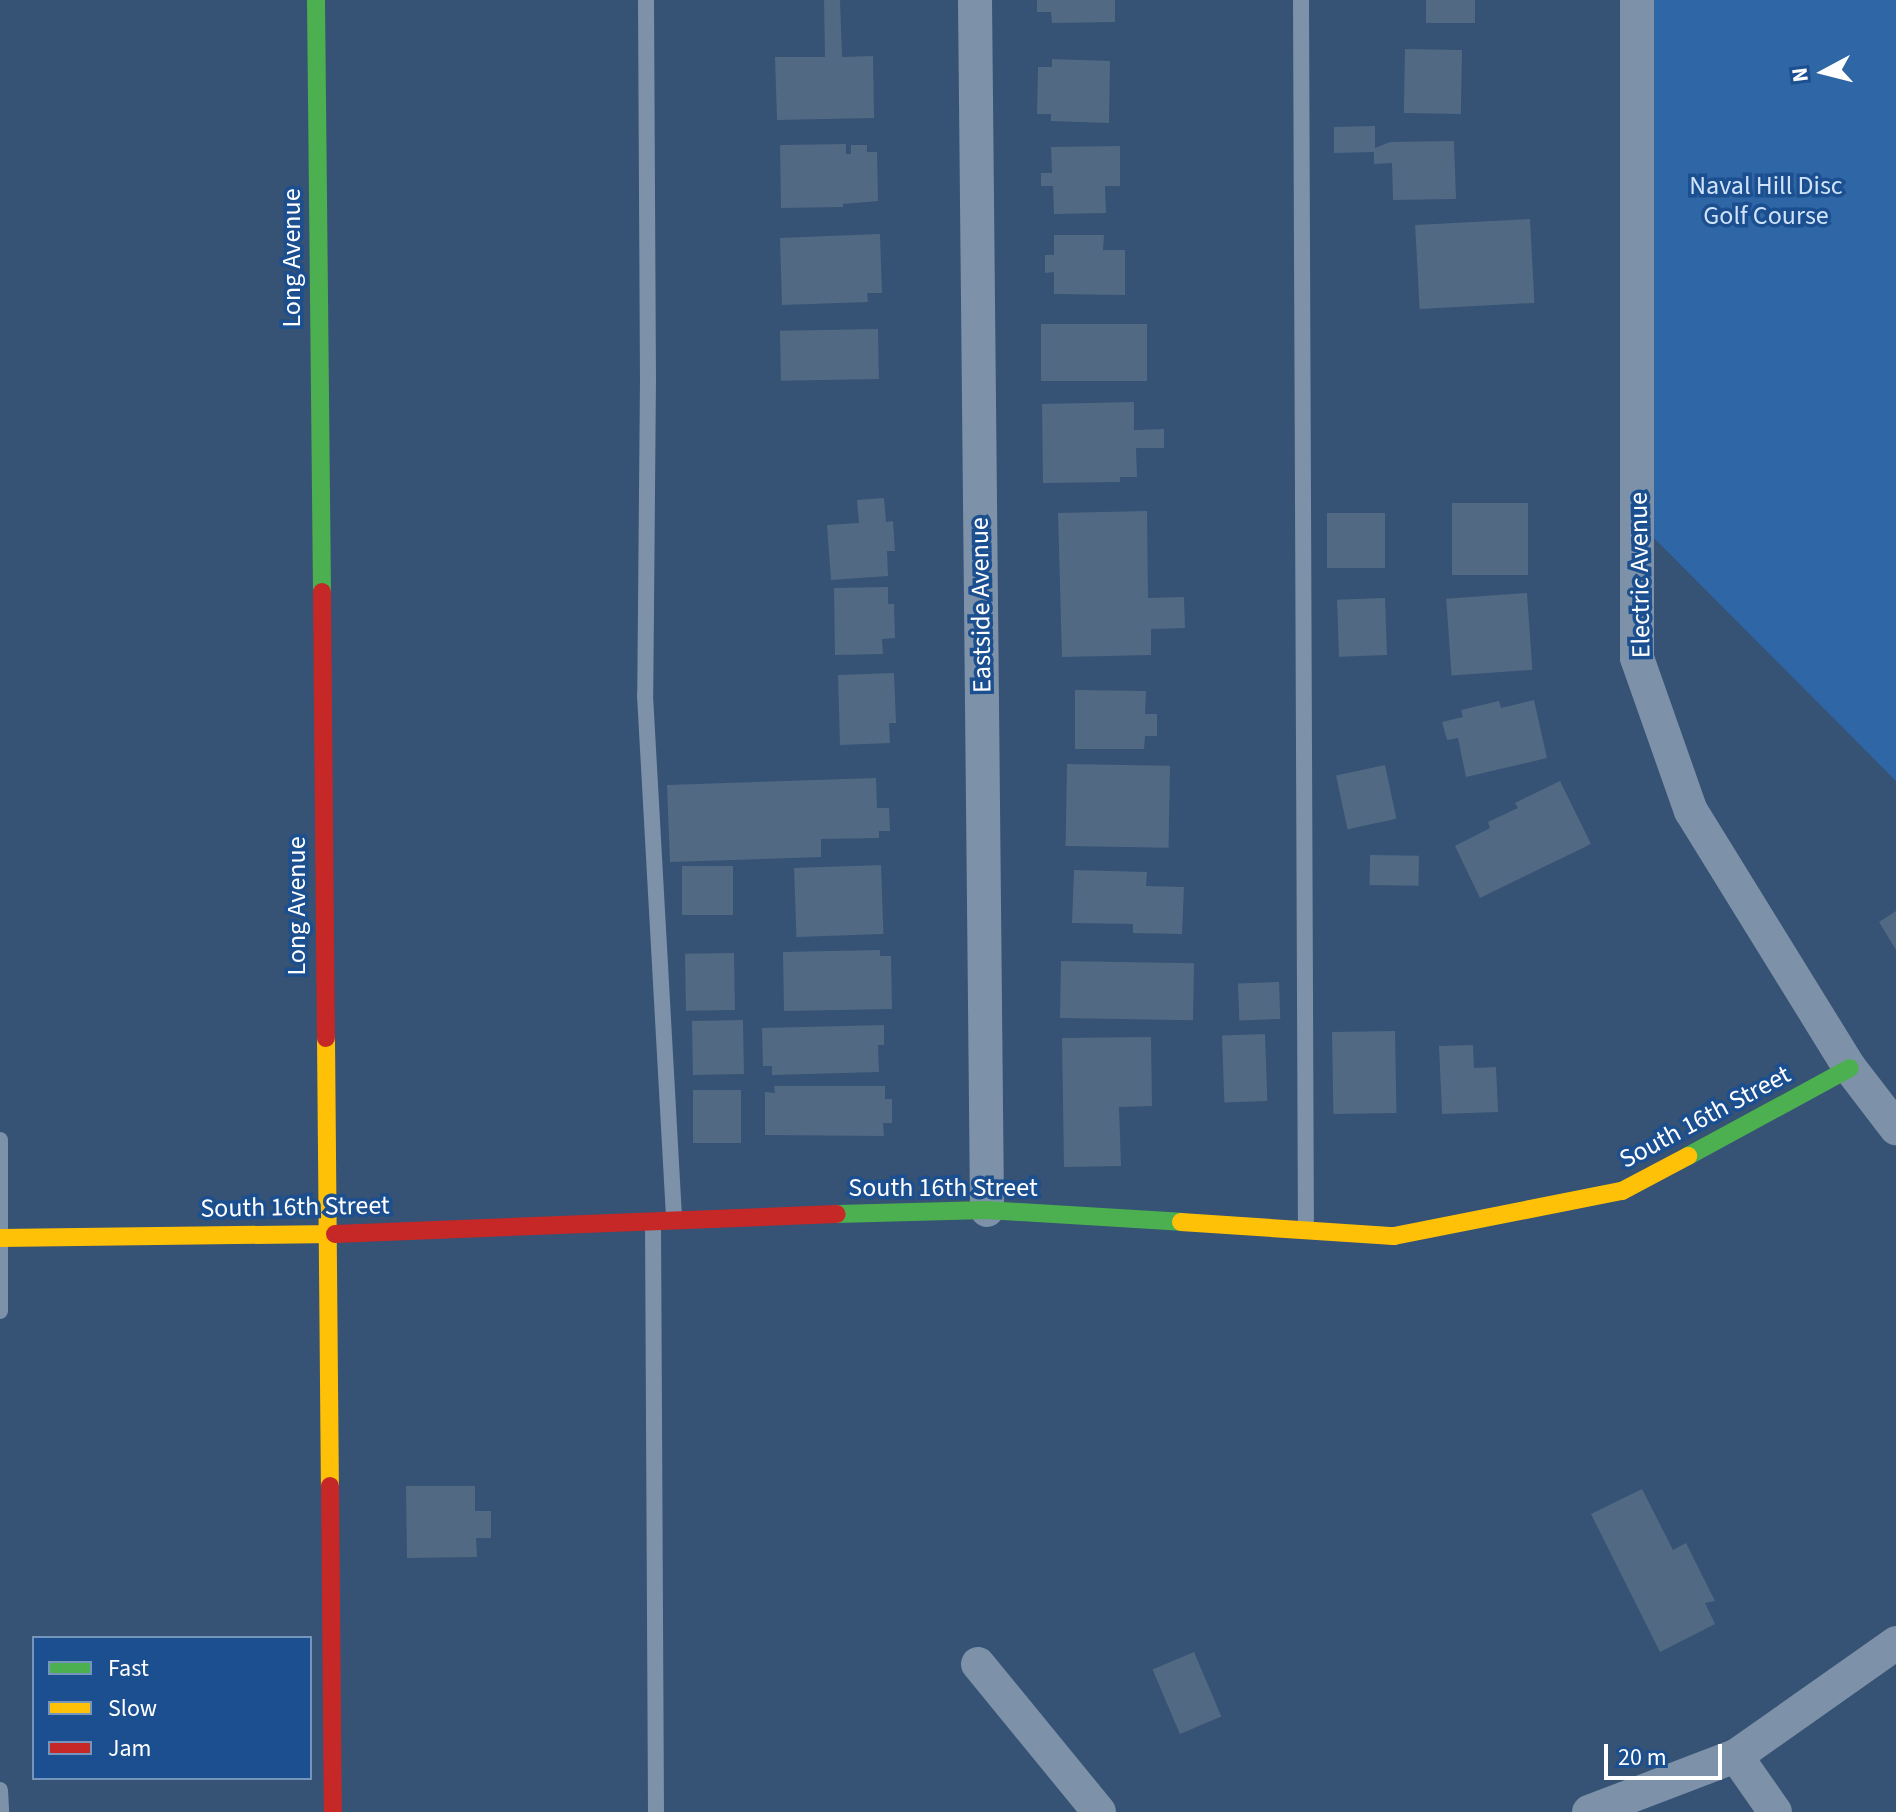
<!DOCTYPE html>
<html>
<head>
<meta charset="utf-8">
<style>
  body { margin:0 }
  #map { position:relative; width:1896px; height:1812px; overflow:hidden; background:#365274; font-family:"Source Sans 3",sans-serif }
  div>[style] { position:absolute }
  .green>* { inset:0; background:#2f66a5 }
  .building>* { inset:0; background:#526984; transform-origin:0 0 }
  .lane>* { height:16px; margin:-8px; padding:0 8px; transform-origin:8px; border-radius:8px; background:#7d92a8 }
  .street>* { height:34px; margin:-17px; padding:0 17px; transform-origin:17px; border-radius:17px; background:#7d92a8 }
  .fast>* { height:18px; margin:-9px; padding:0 9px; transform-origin:9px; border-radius:9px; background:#4caf50 }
  .slow>* { height:18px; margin:-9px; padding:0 9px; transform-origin:9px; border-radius:9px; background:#ffc107 }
  .jam>* { height:18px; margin:-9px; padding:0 9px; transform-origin:9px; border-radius:9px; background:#c62828 }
  span { translate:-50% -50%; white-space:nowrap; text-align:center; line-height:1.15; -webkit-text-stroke:7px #1b4f8f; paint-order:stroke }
  .park-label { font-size:26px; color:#cfe3fa }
  .street-label { font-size:26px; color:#fff }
  .legend { position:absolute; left:32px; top:1636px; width:280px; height:144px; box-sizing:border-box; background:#1b4f8f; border:2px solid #7695bc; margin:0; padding:10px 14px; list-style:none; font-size:24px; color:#fff }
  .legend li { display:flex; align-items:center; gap:16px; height:40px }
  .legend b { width:40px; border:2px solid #7695bc }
  .north { position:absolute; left:1784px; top:32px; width:80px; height:80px; -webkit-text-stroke:6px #1b4f8f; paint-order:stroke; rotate:263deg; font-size:22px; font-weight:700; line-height:32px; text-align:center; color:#fff }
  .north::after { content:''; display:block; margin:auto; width:28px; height:36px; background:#fff; clip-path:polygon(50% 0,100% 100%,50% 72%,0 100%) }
  .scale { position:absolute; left:1604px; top:1744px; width:118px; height:36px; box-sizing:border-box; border:4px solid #fff; border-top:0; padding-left:10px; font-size:24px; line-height:28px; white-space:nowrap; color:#fff; -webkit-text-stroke:6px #1b4f8f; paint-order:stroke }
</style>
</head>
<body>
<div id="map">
  <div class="green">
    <div style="clip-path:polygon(1637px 0,1896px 0,1896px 781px,1637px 521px)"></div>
  </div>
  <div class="building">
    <div style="clip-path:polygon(824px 0,840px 0,842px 57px,873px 56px,874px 118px,777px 120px,775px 57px,825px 57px)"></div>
    <div style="clip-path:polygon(1037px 0,1115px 0,1115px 22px,1052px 23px,1051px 12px,1037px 12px)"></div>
    <div style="left:1426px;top:0;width:49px;height:23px"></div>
    <div style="left:1405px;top:49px;width:57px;height:64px;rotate:1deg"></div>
    <div style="clip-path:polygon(1052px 59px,1110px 61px,1109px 123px,1051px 121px,1051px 114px,1037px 114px,1038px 67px,1052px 67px)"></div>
    <div style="clip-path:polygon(1375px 126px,1375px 148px,1390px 142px,1454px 141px,1456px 199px,1393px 200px,1392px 163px,1374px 164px,1374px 152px,1334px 153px,1334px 127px)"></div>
    <div style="clip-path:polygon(846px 144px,846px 154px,851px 154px,851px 145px,867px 145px,867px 152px,877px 152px,878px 201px,843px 204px,843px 207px,781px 208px,780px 145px)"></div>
    <div style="clip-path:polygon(1120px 146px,1120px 186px,1105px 186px,1106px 213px,1054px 214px,1053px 186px,1041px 186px,1041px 173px,1052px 173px,1051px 147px)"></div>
    <div style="left:1530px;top:219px;width:84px;height:115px;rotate:87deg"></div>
    <div style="clip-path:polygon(880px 234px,882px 293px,867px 293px,868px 302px,782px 305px,780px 238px)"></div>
    <div style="clip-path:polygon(1054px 235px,1104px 235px,1103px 250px,1125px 250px,1125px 295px,1054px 294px,1054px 272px,1045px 273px,1045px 255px,1054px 255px)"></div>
    <div style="left:1147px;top:324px;width:57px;height:106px;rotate:90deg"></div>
    <div style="left:878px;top:329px;width:50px;height:98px;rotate:89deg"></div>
    <div style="clip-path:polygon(1134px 402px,1134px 430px,1164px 429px,1164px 448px,1136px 448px,1137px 477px,1120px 477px,1120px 482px,1043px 483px,1042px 404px)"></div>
    <div style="clip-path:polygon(884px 498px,886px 522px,893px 521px,895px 551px,887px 551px,888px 576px,831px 580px,827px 525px,859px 523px,857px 500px)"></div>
    <div style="left:1452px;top:503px;width:76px;height:72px"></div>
    <div style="clip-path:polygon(1147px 511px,1148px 598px,1184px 597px,1185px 628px,1151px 629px,1151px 655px,1062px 657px,1058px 513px)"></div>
    <div style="left:1327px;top:513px;width:58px;height:55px"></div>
    <div style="clip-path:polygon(888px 587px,888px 604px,894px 604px,895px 638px,882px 639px,883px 654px,835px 655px,834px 588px)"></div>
    <div style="left:1527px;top:593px;width:77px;height:81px;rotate:86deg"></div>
    <div style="left:1385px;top:598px;width:57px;height:48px;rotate:88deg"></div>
    <div style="clip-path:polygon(894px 673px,896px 723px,889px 723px,890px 743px,840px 745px,838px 675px)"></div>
    <div style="clip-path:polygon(1075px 690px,1146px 691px,1145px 714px,1157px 714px,1157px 736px,1145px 736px,1144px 749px,1075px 749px)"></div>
    <div style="clip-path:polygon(1534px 700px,1547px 758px,1466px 777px,1458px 738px,1447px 740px,1442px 722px,1463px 717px,1461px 710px,1499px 701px,1501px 708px)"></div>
    <div style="left:1067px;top:764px;width:103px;height:82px;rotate:1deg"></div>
    <div style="left:1385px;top:765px;width:55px;height:50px;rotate:78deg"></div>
    <div style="clip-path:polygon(876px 778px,877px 808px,889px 808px,890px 831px,879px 831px,879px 838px,821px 839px,821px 857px,670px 862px,667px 785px)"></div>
    <div style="clip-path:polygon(1560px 781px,1591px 844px,1480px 898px,1455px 846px,1490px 828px,1488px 822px,1518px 808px,1515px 803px)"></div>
    <div style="left:1370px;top:855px;width:49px;height:30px;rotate:1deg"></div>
    <div style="left:881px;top:865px;width:69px;height:87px;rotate:88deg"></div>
    <div style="left:682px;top:866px;width:51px;height:49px"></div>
    <div style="clip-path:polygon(1074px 870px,1147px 872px,1146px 886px,1184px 887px,1182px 934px,1133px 933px,1133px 924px,1072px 923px)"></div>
    <div style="clip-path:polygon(1896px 911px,1896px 950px,1879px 922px)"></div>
    <div style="clip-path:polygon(880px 950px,880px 956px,891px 956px,892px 1009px,784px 1011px,783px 952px)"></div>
    <div style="left:734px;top:953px;width:57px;height:49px;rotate:89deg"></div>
    <div style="left:1061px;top:961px;width:133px;height:57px;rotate:1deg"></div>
    <div style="left:1279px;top:982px;width:37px;height:41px;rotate:88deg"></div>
    <div style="left:743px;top:1020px;width:54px;height:51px;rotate:89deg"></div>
    <div style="clip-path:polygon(884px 1025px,884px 1045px,878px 1045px,879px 1072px,772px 1075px,772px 1066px,763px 1066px,762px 1028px)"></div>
    <div style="left:1395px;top:1031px;width:82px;height:63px;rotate:89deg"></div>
    <div style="left:1265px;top:1034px;width:67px;height:43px;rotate:88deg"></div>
    <div style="clip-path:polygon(1151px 1037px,1152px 1106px,1119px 1107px,1121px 1166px,1064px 1167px,1062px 1038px)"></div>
    <div style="clip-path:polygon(1473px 1045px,1474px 1068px,1496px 1067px,1498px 1112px,1442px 1114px,1439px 1046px)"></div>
    <div style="clip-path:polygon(774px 1086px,885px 1086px,885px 1099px,892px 1099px,892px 1123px,883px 1123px,884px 1136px,765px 1135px,765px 1092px,775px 1093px)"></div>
    <div style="left:693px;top:1090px;width:48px;height:53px"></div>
    <div style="clip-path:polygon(406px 1486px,475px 1486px,475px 1511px,491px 1511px,491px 1538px,476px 1538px,477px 1557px,407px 1558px)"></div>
    <div style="clip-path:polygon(1642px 1489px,1673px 1550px,1686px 1543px,1715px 1601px,1705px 1603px,1715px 1624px,1660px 1652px,1591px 1514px)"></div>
    <div style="left:1194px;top:1652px;width:70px;height:45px;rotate:67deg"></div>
  </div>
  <div class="lane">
    <div style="left:646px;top:0;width:378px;rotate:89.7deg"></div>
    <div style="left:648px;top:378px;width:317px;rotate:90.5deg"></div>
    <div style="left:645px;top:695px;width:523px;rotate:86.82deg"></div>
    <div style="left:1301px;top:0;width:1227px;rotate:89.77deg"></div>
    <div style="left:0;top:1140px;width:171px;rotate:90deg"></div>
    <div style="left:653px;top:1221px;width:591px;rotate:89.71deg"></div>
    <div style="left:0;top:1790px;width:22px;rotate:87deg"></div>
  </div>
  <div class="street">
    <div style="left:975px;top:0;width:1210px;rotate:89.43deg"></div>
    <div style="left:1637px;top:0;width:658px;rotate:90deg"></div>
    <div style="left:1637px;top:658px;width:162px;rotate:70.6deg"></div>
    <div style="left:1691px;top:811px;width:302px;rotate:58.3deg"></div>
    <div style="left:1850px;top:1068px;width:76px;rotate:52.5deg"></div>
    <div style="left:978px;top:1664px;width:191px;rotate:50.7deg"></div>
    <div style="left:1736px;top:1756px;width:68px;rotate:55.1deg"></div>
    <div style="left:1589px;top:1812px;width:157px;rotate:-20.9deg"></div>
    <div style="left:1736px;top:1756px;width:196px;rotate:-35.2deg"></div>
  </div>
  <div class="fast">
    <div style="left:316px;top:0;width:592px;rotate:89.42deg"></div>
    <div style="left:1688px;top:1156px;width:184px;rotate:-28.5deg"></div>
    <div style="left:837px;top:1214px;width:150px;rotate:-1.5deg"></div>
    <div style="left:987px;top:1210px;width:194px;rotate:3.5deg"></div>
  </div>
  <div class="slow">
    <div style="left:326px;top:1038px;width:448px;rotate:89.5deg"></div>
    <div style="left:1181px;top:1222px;width:213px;rotate:3.8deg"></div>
    <div style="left:1394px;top:1236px;width:232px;rotate:-11.2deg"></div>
    <div style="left:1622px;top:1191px;width:75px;rotate:-27.9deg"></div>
    <div style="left:0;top:1238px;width:335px;rotate:-0.7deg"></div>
  </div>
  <div class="jam">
    <div style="left:322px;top:592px;width:446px;rotate:89.5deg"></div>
    <div style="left:335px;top:1234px;width:502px;rotate:-2.28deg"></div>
    <div style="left:330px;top:1486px;width:326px;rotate:89.5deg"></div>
  </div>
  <div class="park-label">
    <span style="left:1766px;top:201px">Naval Hill Disc<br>Golf Course</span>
  </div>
  <div class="street-label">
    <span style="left:292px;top:258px;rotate:-90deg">Long Avenue</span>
    <span style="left:1640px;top:575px;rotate:-91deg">Electric Avenue</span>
    <span style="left:981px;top:605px;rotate:-91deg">Eastside Avenue</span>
    <span style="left:297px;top:906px;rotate:-90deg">Long Avenue</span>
    <span style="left:1705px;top:1117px;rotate:-28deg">South 16th Street</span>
    <span style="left:943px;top:1188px">South 16th Street</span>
    <span style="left:295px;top:1207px;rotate:-1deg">South 16th Street</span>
  </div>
  <ul class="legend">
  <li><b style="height:10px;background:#4caf50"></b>Fast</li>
  <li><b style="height:10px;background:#ffc107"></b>Slow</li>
  <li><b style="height:10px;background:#c62828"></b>Jam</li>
  </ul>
  <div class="north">N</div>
  <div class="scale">20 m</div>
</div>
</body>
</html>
